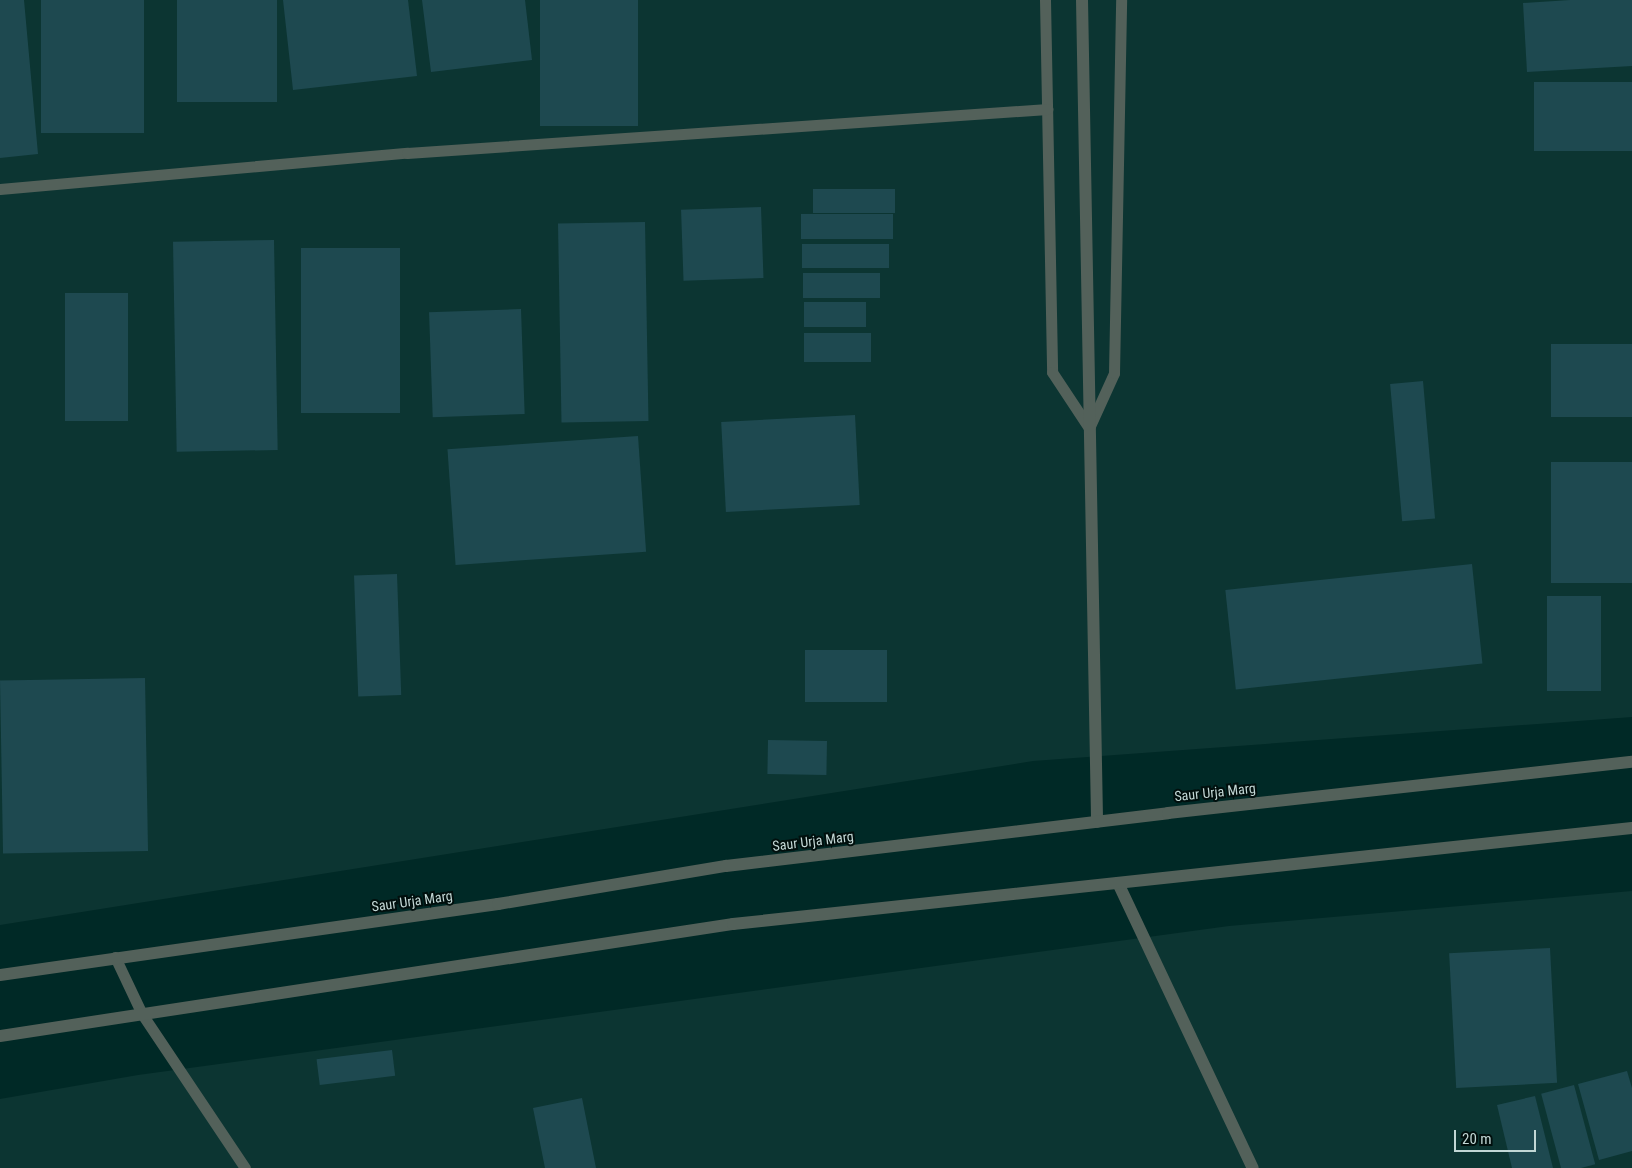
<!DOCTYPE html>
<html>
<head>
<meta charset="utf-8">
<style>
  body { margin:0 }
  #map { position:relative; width:1632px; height:1168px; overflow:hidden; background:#002926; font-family:"Roboto Condensed",sans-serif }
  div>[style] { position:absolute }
  .built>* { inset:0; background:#0c3532 }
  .building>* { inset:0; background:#1e4950; transform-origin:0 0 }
  .service>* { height:11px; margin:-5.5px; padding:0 5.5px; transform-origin:5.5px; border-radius:5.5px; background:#53615a }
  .tertiary>* { height:12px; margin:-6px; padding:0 6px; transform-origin:6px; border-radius:6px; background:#53615a }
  span { translate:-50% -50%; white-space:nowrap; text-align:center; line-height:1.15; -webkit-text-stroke:4px #010f0d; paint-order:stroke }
  .street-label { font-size:14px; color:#c2d7d5 }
  .scale { position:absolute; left:1454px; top:1130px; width:82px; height:22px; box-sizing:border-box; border:2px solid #c2d7d5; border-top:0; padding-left:6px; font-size:15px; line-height:18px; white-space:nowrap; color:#c2d7d5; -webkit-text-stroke:4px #010f0d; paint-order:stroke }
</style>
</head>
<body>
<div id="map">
  <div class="built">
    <div style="clip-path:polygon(0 0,1632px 0,1632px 717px,1033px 761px,0 925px)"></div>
    <div style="clip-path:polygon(1632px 891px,1632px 1168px,0 1168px,0 1099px,138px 1075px,1229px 926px)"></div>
  </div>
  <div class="building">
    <div style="clip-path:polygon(0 0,24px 0,38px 154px,0 158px)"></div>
    <div style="left:41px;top:0;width:103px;height:133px"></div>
    <div style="left:177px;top:0;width:100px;height:102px"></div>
    <div style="clip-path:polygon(283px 0,408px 0,417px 76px,293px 90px)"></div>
    <div style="clip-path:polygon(422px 0,525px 0,532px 60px,431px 72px)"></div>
    <div style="left:540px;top:0;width:98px;height:126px"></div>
    <div style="clip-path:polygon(1570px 0,1632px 0,1632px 66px,1527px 72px,1523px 3px)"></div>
    <div style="left:1632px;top:82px;width:69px;height:98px;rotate:90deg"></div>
    <div style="left:813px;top:189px;width:82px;height:24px"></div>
    <div style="left:761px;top:207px;width:71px;height:80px;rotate:88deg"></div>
    <div style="left:801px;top:214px;width:92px;height:25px"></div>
    <div style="left:645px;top:222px;width:199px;height:87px;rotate:89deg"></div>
    <div style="left:274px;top:240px;width:210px;height:101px;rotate:89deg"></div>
    <div style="left:802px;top:244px;width:87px;height:24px"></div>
    <div style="left:400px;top:248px;width:165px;height:99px;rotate:90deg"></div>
    <div style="left:803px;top:273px;width:77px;height:25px"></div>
    <div style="left:65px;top:293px;width:63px;height:128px"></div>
    <div style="left:804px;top:302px;width:62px;height:25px"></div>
    <div style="left:521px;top:309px;width:105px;height:92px;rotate:88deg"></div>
    <div style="left:804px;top:333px;width:67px;height:29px"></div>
    <div style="left:1632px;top:344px;width:73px;height:81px;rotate:90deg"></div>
    <div style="left:1423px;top:381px;width:138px;height:33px;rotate:85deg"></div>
    <div style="left:855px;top:415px;width:90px;height:134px;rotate:87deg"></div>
    <div style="left:638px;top:436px;width:116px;height:191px;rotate:86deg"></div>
    <div style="left:1632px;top:462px;width:121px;height:81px;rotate:90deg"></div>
    <div style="left:1472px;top:564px;width:100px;height:248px;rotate:84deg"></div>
    <div style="left:397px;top:574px;width:121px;height:43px;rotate:88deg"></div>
    <div style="left:1547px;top:596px;width:54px;height:95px"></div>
    <div style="left:887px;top:650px;width:52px;height:82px;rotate:90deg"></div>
    <div style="left:145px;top:678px;width:173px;height:145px;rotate:89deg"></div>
    <div style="left:768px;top:740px;width:59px;height:34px;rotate:1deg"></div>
    <div style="left:1550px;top:948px;width:135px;height:101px;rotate:87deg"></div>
    <div style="left:392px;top:1050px;width:26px;height:76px;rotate:83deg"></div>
    <div style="clip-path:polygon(1627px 1071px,1632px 1088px,1632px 1151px,1599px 1160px,1578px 1084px)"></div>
    <div style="left:1574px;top:1085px;width:82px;height:34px;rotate:75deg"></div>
    <div style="clip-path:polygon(1535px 1096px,1553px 1168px,1512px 1168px,1497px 1105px)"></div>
    <div style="clip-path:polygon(582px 1098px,596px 1168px,545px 1168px,533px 1108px)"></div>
  </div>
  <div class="service">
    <div style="left:1045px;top:0;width:372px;rotate:88.9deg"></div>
    <div style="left:1052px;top:372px;width:67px;rotate:56.5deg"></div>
    <div style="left:0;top:189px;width:409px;rotate:-5.1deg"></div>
    <div style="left:407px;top:153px;width:642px;rotate:-3.93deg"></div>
    <div style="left:1090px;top:426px;width:58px;rotate:-65.6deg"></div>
    <div style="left:1114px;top:373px;width:373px;rotate:-88.9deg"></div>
    <div style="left:115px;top:957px;width:63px;rotate:64.7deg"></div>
    <div style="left:142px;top:1014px;width:185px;rotate:56.2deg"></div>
  </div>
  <div class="tertiary">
    <div style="left:1082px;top:0;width:822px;rotate:88.95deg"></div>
    <div style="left:1118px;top:883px;width:315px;rotate:64.7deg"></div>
    <div style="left:0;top:975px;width:503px;rotate:-8.11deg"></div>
    <div style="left:498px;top:904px;width:231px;rotate:-9.5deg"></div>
    <div style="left:726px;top:866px;width:445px;rotate:-6.8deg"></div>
    <div style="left:1168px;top:813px;width:467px;rotate:-6.3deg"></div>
    <div style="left:0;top:1036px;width:742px;rotate:-8.69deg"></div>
    <div style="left:733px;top:924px;width:904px;rotate:-6.1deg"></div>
  </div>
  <div class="street-label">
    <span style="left:1215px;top:792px;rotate:-6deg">Saur Urja Marg</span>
    <span style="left:813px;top:841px;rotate:-7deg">Saur Urja Marg</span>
    <span style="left:412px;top:901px;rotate:-8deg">Saur Urja Marg</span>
  </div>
  <div class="scale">20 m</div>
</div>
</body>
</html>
